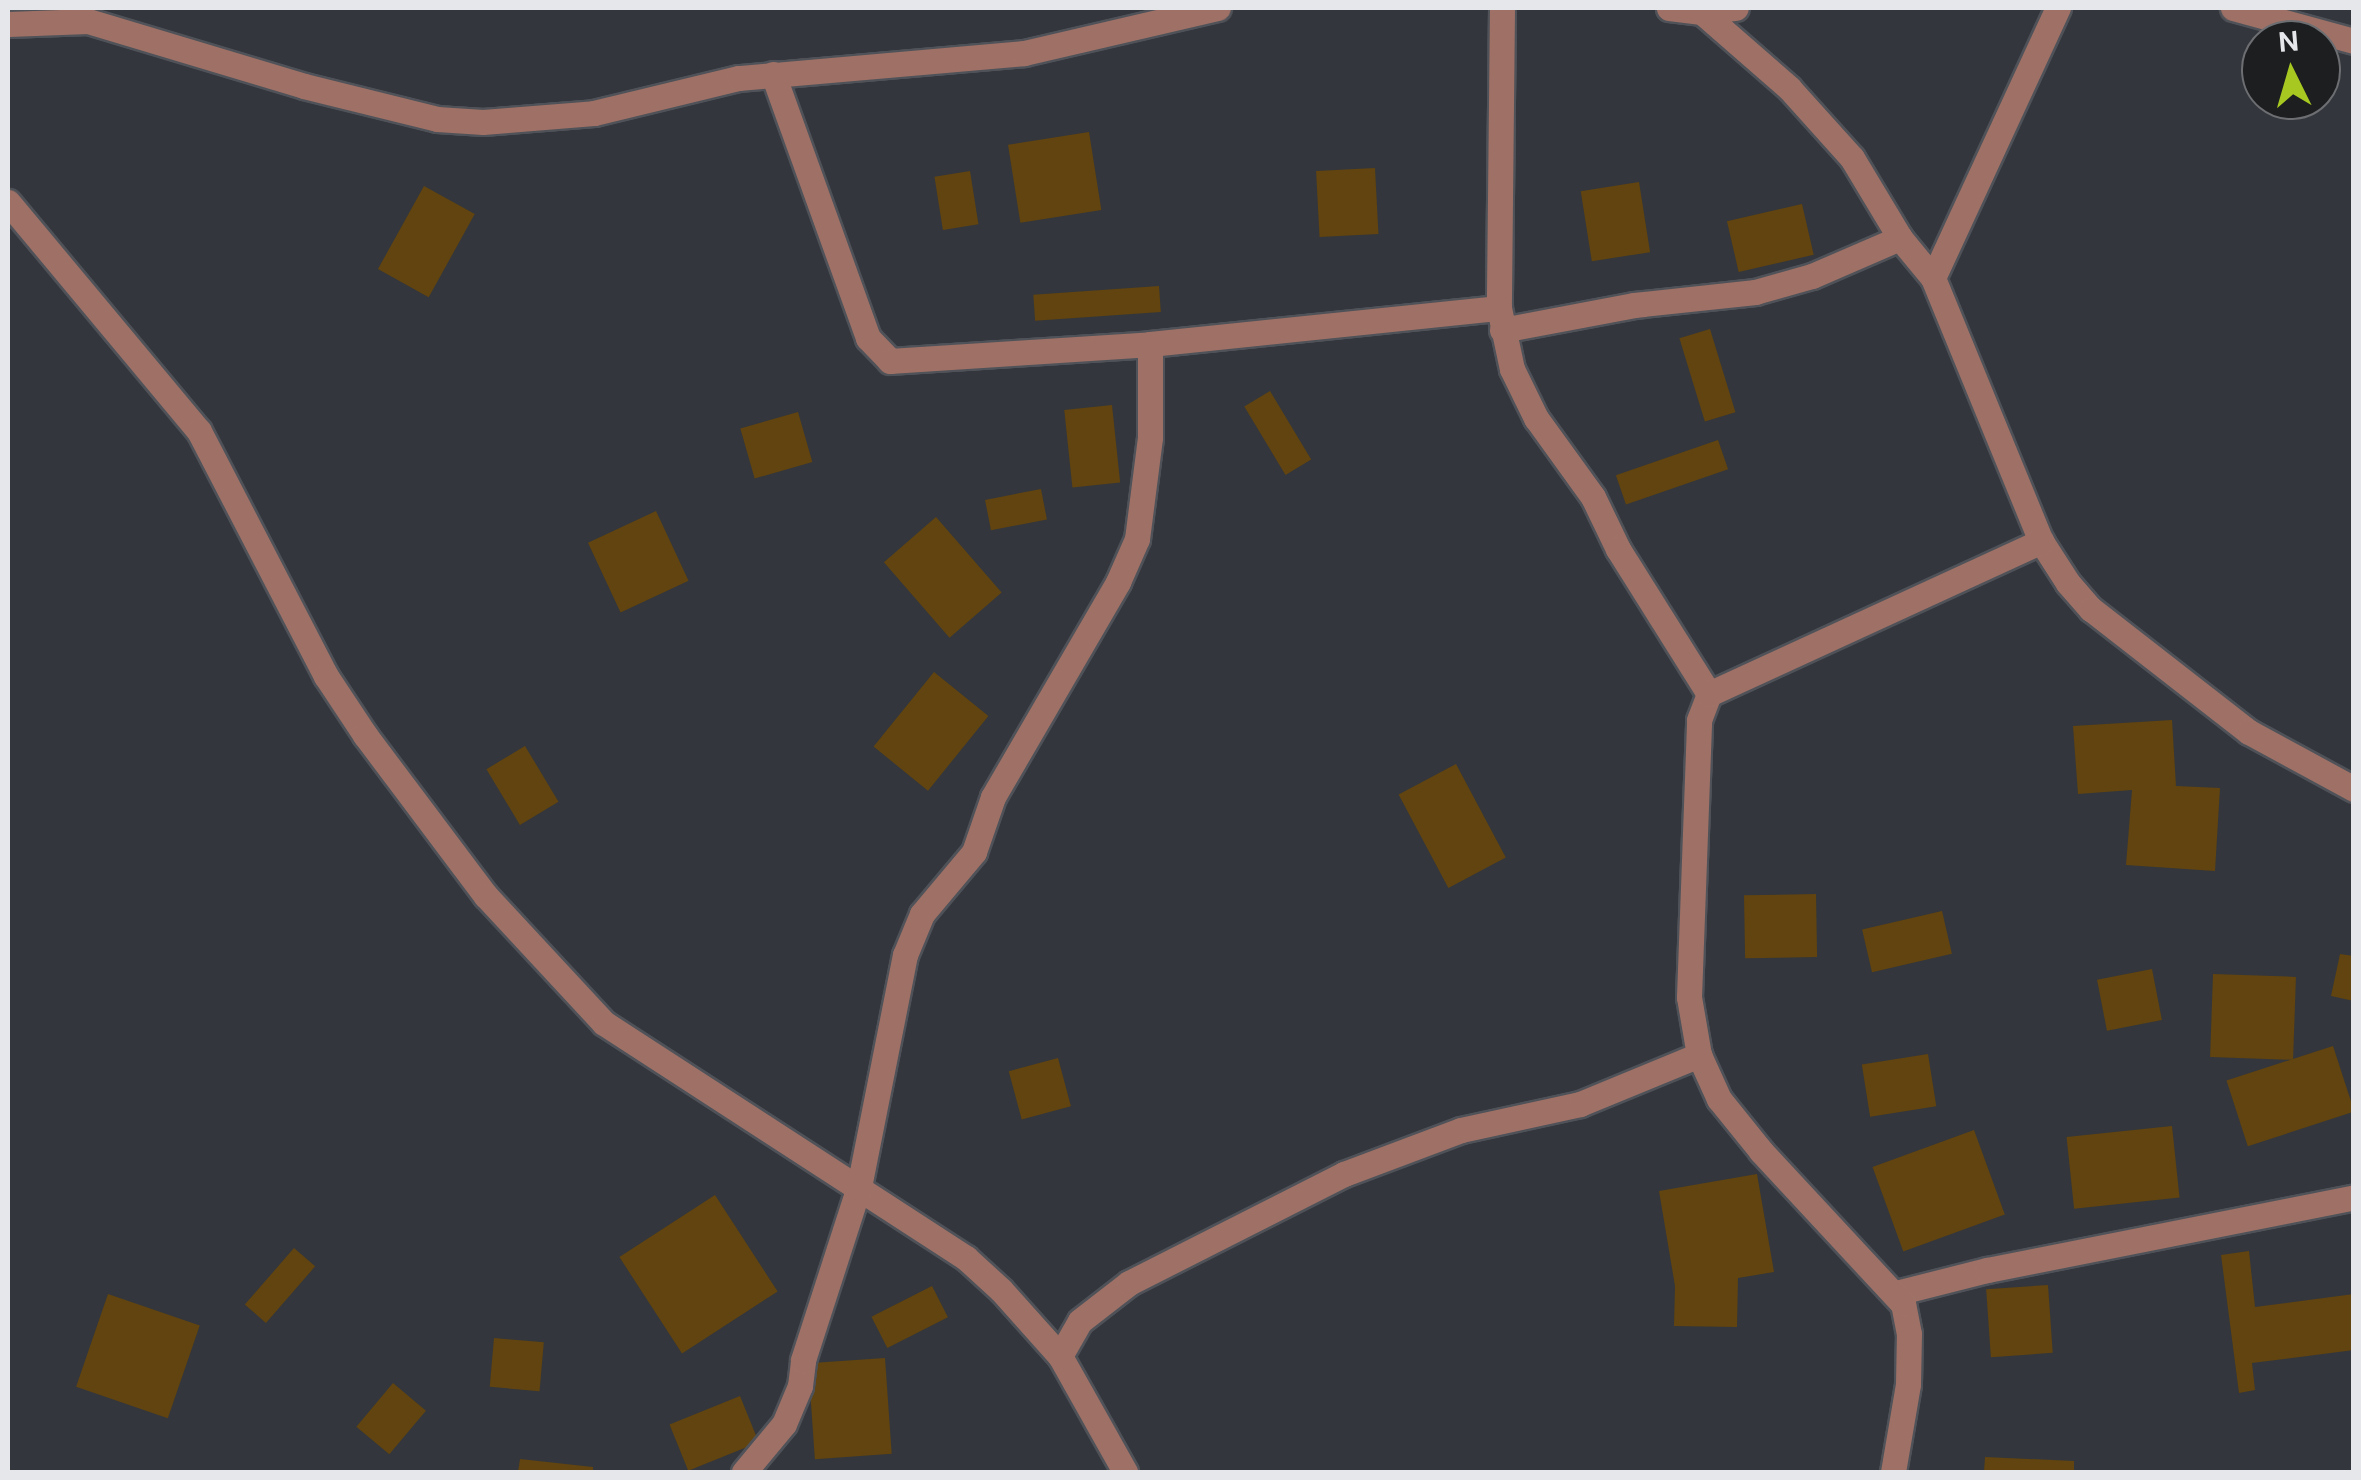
<!DOCTYPE html>
<html>
<head>
<meta charset="utf-8">
<style>
  body { margin:0 }
  #map { position:relative; width:2361px; height:1480px; overflow:hidden; background:#33363c; font-family:"DM Sans",sans-serif }
  div>[style] { position:absolute }
  .building>* { inset:0; background:#61440f; transform-origin:0 0 }
  .roads { filter:drop-shadow(2px 0 #4f5258) drop-shadow(-2px 0 #4f5258) drop-shadow(0 2px #4f5258) drop-shadow(0 -2px #4f5258) }
  .minor>* { height:25px; margin:-12.5px; padding:0 12.5px; transform-origin:12.5px; border-radius:12.5px; background:#9f7166 }
  span { translate:-50% -50%; white-space:nowrap; text-align:center; line-height:1.15; -webkit-text-stroke:8px #1c1e20; paint-order:stroke }
  .frame { position:absolute; inset:0; border:10px solid #e5e7ea; pointer-events:none }
  .north { position:absolute; left:2241px; top:20px; width:100px; height:100px; box-sizing:border-box; background:#1c1e20; border:2px solid #6c6e71; border-radius:50%; rotate:355deg; font-size:28px; font-weight:700; line-height:40px; text-align:center; color:#e5e7ea }
  .north::after { content:''; display:block; margin:auto; width:35px; height:45px; background:#a6c821; clip-path:polygon(50% 0,100% 100%,50% 72%,0 100%) }
</style>
</head>
<body>
<div id="map">
  <div class="building">
    <div style="left:1089px;top:132px;width:79px;height:82px;rotate:81deg"></div>
    <div style="left:1375px;top:168px;width:66px;height:59px;rotate:87deg"></div>
    <div style="left:970px;top:171px;width:54px;height:36px;rotate:81deg"></div>
    <div style="left:1639px;top:182px;width:71px;height:59px;rotate:81deg"></div>
    <div style="left:424px;top:186px;width:58px;height:95px;rotate:29deg"></div>
    <div style="left:1802px;top:204px;width:52px;height:77px;rotate:77deg"></div>
    <div style="left:1159px;top:286px;width:26px;height:126px;rotate:86deg"></div>
    <div style="left:1710px;top:329px;width:87px;height:32px;rotate:73deg"></div>
    <div style="left:1270px;top:391px;width:80px;height:30px;rotate:59deg"></div>
    <div style="left:1112px;top:405px;width:78px;height:48px;rotate:84deg"></div>
    <div style="left:798px;top:412px;width:52px;height:60px;rotate:74deg"></div>
    <div style="left:1718px;top:440px;width:31px;height:108px;rotate:71deg"></div>
    <div style="left:1041px;top:489px;width:31px;height:57px;rotate:79deg"></div>
    <div style="left:656px;top:511px;width:77px;height:75px;rotate:65deg"></div>
    <div style="left:936px;top:517px;width:100px;height:69px;rotate:49deg"></div>
    <div style="left:934px;top:672px;width:70px;height:96px;rotate:39deg"></div>
    <div style="clip-path:polygon(2172px 720px,2176px 786px,2220px 788px,2215px 871px,2126px 865px,2132px 790px,2078px 794px,2073px 726px)"></div>
    <div style="left:525px;top:746px;width:65px;height:45px;rotate:59deg"></div>
    <div style="left:1456px;top:764px;width:106px;height:65px;rotate:62deg"></div>
    <div style="left:1816px;top:894px;width:63px;height:72px;rotate:89deg"></div>
    <div style="left:1942px;top:911px;width:44px;height:82px;rotate:77deg"></div>
    <div style="clip-path:polygon(2340px 954px,2354px 956px,2354px 1001px,2331px 996px)"></div>
    <div style="left:2152px;top:969px;width:52px;height:56px;rotate:79deg"></div>
    <div style="left:2213px;top:974px;width:83px;height:83px;rotate:2deg"></div>
    <div style="left:2333px;top:1046px;width:69px;height:112px;rotate:72deg"></div>
    <div style="left:1928px;top:1054px;width:53px;height:67px;rotate:81deg"></div>
    <div style="left:1058px;top:1058px;width:50px;height:51px;rotate:75deg"></div>
    <div style="left:2172px;top:1126px;width:72px;height:106px;rotate:84deg"></div>
    <div style="left:1974px;top:1130px;width:90px;height:108px;rotate:70deg"></div>
    <div style="clip-path:polygon(1757px 1174px,1774px 1272px,1738px 1278px,1737px 1327px,1674px 1326px,1675px 1286px,1659px 1191px)"></div>
    <div style="left:715px;top:1195px;width:115px;height:114px;rotate:57deg"></div>
    <div style="left:294px;top:1248px;width:28px;height:75px;rotate:41deg"></div>
    <div style="clip-path:polygon(2249px 1251px,2255px 1307px,2354px 1294px,2354px 1350px,2252px 1363px,2255px 1390px,2239px 1393px,2221px 1255px)"></div>
    <div style="left:2048px;top:1285px;width:68px;height:62px;rotate:86deg"></div>
    <div style="left:932px;top:1286px;width:35px;height:68px;rotate:63deg"></div>
    <div style="left:108px;top:1294px;width:97px;height:98px;rotate:19deg"></div>
    <div style="left:494px;top:1338px;width:50px;height:49px;rotate:5deg"></div>
    <div style="left:885px;top:1358px;width:96px;height:77px;rotate:86deg"></div>
    <div style="left:393px;top:1383px;width:43px;height:57px;rotate:40deg"></div>
    <div style="left:740px;top:1396px;width:50px;height:76px;rotate:68deg"></div>
    <div style="clip-path:polygon(1985px 1457px,2074px 1461px,2074px 1472px,1984px 1472px)"></div>
    <div style="clip-path:polygon(520px 1459px,593px 1467px,593px 1472px,518px 1472px)"></div>
  </div>
  <div class="roads">
    <div class="minor">
      <div style="left:1502px;top:8px;width:300px;rotate:90.6deg"></div>
      <div style="left:1499px;top:308px;width:62px;rotate:78deg"></div>
      <div style="left:1512px;top:369px;width:55px;rotate:63.9deg"></div>
      <div style="left:1536px;top:418px;width:97px;rotate:54.2deg"></div>
      <div style="left:1593px;top:497px;width:58px;rotate:64.3deg"></div>
      <div style="left:1618px;top:549px;width:171px;rotate:57.9deg"></div>
      <div style="left:1669px;top:8px;width:33px;rotate:7deg"></div>
      <div style="left:1702px;top:12px;width:34px;rotate:-7deg"></div>
      <div style="left:2233px;top:8px;width:125px;rotate:15.3deg"></div>
      <div style="left:1702px;top:12px;width:116px;rotate:41.1deg"></div>
      <div style="left:1789px;top:88px;width:94px;rotate:48deg"></div>
      <div style="left:1852px;top:158px;width:93px;rotate:59deg"></div>
      <div style="left:1900px;top:238px;width:52px;rotate:50.5deg"></div>
      <div style="left:1933px;top:278px;width:284px;rotate:67.7deg"></div>
      <div style="left:2041px;top:541px;width:50px;rotate:57.3deg"></div>
      <div style="left:2068px;top:583px;width:35px;rotate:49deg"></div>
      <div style="left:2091px;top:609px;width:200px;rotate:37.9deg"></div>
      <div style="left:2249px;top:732px;width:119px;rotate:28.5deg"></div>
      <div style="left:8px;top:24px;width:80px;rotate:-2.1deg"></div>
      <div style="left:88px;top:21px;width:226px;rotate:16.7deg"></div>
      <div style="left:304px;top:86px;width:137px;rotate:13.9deg"></div>
      <div style="left:437px;top:119px;width:46px;rotate:3.7deg"></div>
      <div style="left:483px;top:122px;width:111px;rotate:-4.6deg"></div>
      <div style="left:594px;top:113px;width:149px;rotate:-13.6deg"></div>
      <div style="left:739px;top:78px;width:286px;rotate:-5deg"></div>
      <div style="left:1024px;top:53px;width:199px;rotate:-13.1deg"></div>
      <div style="left:773px;top:74px;width:281px;rotate:70.2deg"></div>
      <div style="left:868px;top:338px;width:32px;rotate:46deg"></div>
      <div style="left:890px;top:361px;width:261px;rotate:-3.7deg"></div>
      <div style="left:1150px;top:344px;width:351px;rotate:-5.9deg"></div>
      <div style="left:8px;top:202px;width:298px;rotate:50.2deg"></div>
      <div style="left:199px;top:431px;width:276px;rotate:62.6deg"></div>
      <div style="left:326px;top:676px;width:71px;rotate:56.5deg"></div>
      <div style="left:365px;top:735px;width:201px;rotate:53.1deg"></div>
      <div style="left:486px;top:896px;width:173px;rotate:47.1deg"></div>
      <div style="left:604px;top:1023px;width:432px;rotate:33deg"></div>
      <div style="left:966px;top:1258px;width:47px;rotate:42.4deg"></div>
      <div style="left:1001px;top:1290px;width:89px;rotate:48.2deg"></div>
      <div style="left:1060px;top:1356px;width:133px;rotate:60.7deg"></div>
      <div style="left:1933px;top:278px;width:298px;rotate:-65.2deg"></div>
      <div style="left:1502px;top:330px;width:134px;rotate:-10.7deg"></div>
      <div style="left:1634px;top:305px;width:122px;rotate:-6.1deg"></div>
      <div style="left:1755px;top:292px;width:59px;rotate:-15.7deg"></div>
      <div style="left:1812px;top:276px;width:96px;rotate:-23.4deg"></div>
      <div style="left:1896px;top:1293px;width:94px;rotate:-14.2deg"></div>
      <div style="left:1987px;top:1270px;width:374px;rotate:-11.2deg"></div>
      <div style="left:1060px;top:1356px;width:40px;rotate:-60.3deg"></div>
      <div style="left:1080px;top:1321px;width:62px;rotate:-37.8deg"></div>
      <div style="left:1129px;top:1283px;width:241px;rotate:-26.9deg"></div>
      <div style="left:1344px;top:1174px;width:125px;rotate:-20.6deg"></div>
      <div style="left:1461px;top:1130px;width:122px;rotate:-12.3deg"></div>
      <div style="left:1580px;top:1104px;width:129px;rotate:-22.4deg"></div>
      <div style="left:744px;top:1472px;width:62px;rotate:-50.2deg"></div>
      <div style="left:784px;top:1424px;width:41px;rotate:-67.2deg"></div>
      <div style="left:800px;top:1386px;width:26px;rotate:-83deg"></div>
      <div style="left:803px;top:1360px;width:182px;rotate:-72.1deg"></div>
      <div style="left:859px;top:1187px;width:237px;rotate:-78.8deg"></div>
      <div style="left:905px;top:955px;width:44px;rotate:-67.5deg"></div>
      <div style="left:922px;top:914px;width:81px;rotate:-50deg"></div>
      <div style="left:974px;top:852px;width:58px;rotate:-70.9deg"></div>
      <div style="left:993px;top:797px;width:249px;rotate:-59.8deg"></div>
      <div style="left:1118px;top:582px;width:47px;rotate:-66.2deg"></div>
      <div style="left:1137px;top:539px;width:103px;rotate:-82.7deg"></div>
      <div style="left:1150px;top:437px;width:93px;rotate:-90deg"></div>
      <div style="left:1893px;top:1472px;width:89px;rotate:-80.3deg"></div>
      <div style="left:1908px;top:1384px;width:50px;rotate:-88.9deg"></div>
      <div style="left:1909px;top:1334px;width:31px;rotate:-101deg"></div>
      <div style="left:1903px;top:1304px;width:209px;rotate:-132.9deg"></div>
      <div style="left:1761px;top:1151px;width:67px;rotate:-128.9deg"></div>
      <div style="left:1719px;top:1099px;width:48px;rotate:-114.4deg"></div>
      <div style="left:1699px;top:1055px;width:59px;rotate:-99.8deg"></div>
      <div style="left:1689px;top:997px;width:277px;rotate:-87.9deg"></div>
      <div style="left:1699px;top:720px;width:28px;rotate:-69deg"></div>
      <div style="left:1709px;top:694px;width:366px;rotate:-24.7deg"></div>
    </div>
  </div>
  <div class="frame"></div>
  <div class="north">N</div>
</div>
</body>
</html>
